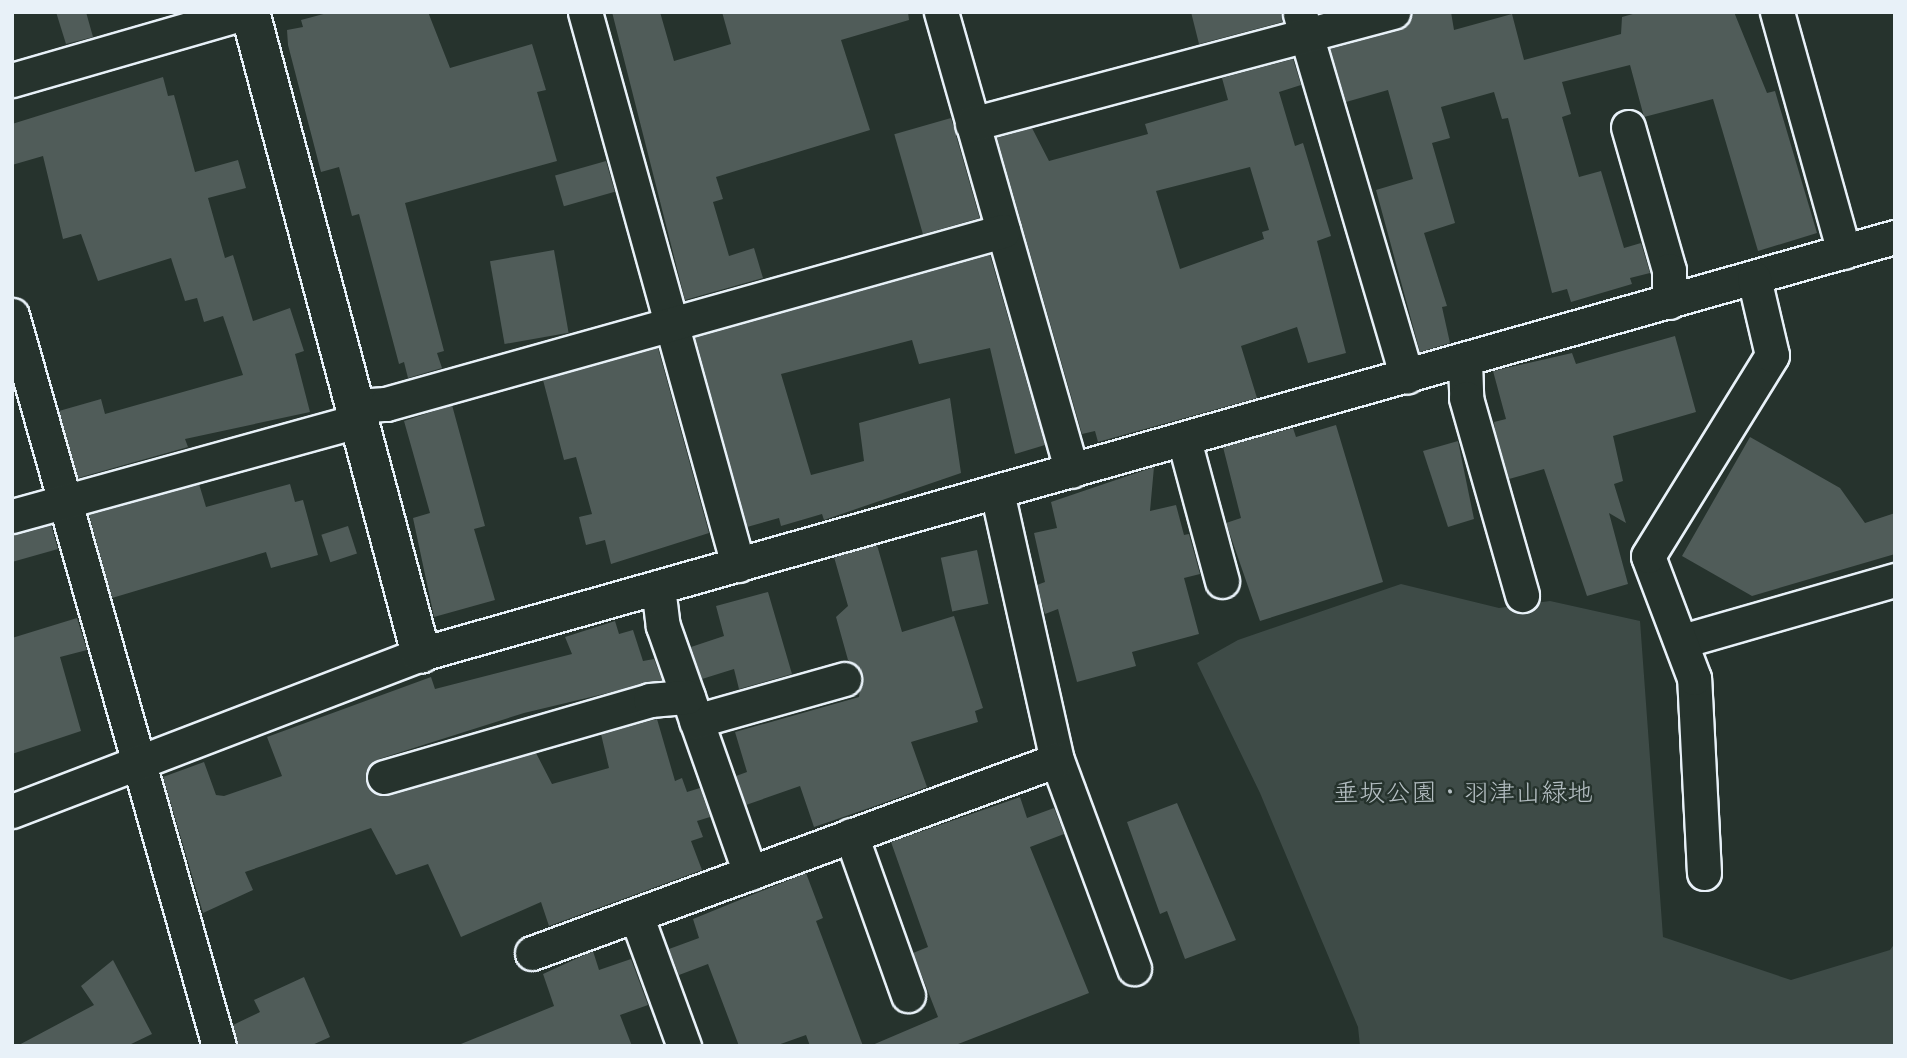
<!DOCTYPE html>
<html>
<head>
<meta charset="utf-8">
<style>
  body { margin:0 }
  #map { position:relative; width:1907px; height:1058px; overflow:hidden; background:#26332d; font-family:"Architects Daughter","Klee One",sans-serif }
  div>[style] { position:absolute }
  .green>* { inset:0; background:#3e4b47 }
  .building>* { inset:0; background:#505c59; transform-origin:0 0 }
  .roads { filter:drop-shadow(2px 0 #e8f1f8) drop-shadow(-2px 0 #e8f1f8) drop-shadow(0 2px #e8f1f8) drop-shadow(0 -2px #e8f1f8) }
  .street>* { height:33px; margin:-16.5px; padding:0 16.5px; transform-origin:16.5px; border-radius:16.5px; background:#26332d }
  .secondary>* { height:38px; margin:-19px; padding:0 19px; transform-origin:19px; border-radius:19px; background:#26332d }
  span { translate:-50% -50%; white-space:nowrap; text-align:center; line-height:1.15; -webkit-text-stroke:5px #26332d; paint-order:stroke }
  .park-label { font-size:26px; color:#b5bfc3 }
  .frame { position:absolute; inset:0; border:14px solid #e8f1f8; pointer-events:none }
</style>
</head>
<body>
<div id="map">
  <div class="green">
    <div style="clip-path:polygon(1401px 584px,1499px 608px,1550px 601px,1640px 621px,1663px 937px,1791px 980px,1890px 950px,1895px 943px,1895px 1046px,1360px 1046px,1358px 1027px,1260px 793px,1197px 663px,1238px 640px)"></div>
  </div>
  <div class="building">
    <div style="clip-path:polygon(56px 12px,86px 12px,93px 37px,66px 44px)"></div>
    <div style="clip-path:polygon(331px 12px,428px 12px,450px 68px,532px 44px,546px 90px,537px 92px,557px 161px,405px 203px,444px 351px,437px 353px,442px 368px,408px 378px,404px 362px,399px 364px,359px 214px,352px 216px,339px 167px,321px 172px,288px 45px,287px 30px,303px 27px,301px 20px)"></div>
    <div style="clip-path:polygon(612px 12px,660px 12px,674px 61px,731px 44px,722px 12px,908px 12px,909px 20px,841px 40px,870px 130px,716px 177px,723px 199px,713px 202px,729px 256px,754px 248px,763px 278px,685px 300px)"></div>
    <div style="clip-path:polygon(1191px 12px,1281px 12px,1282px 22px,1199px 44px)"></div>
    <div style="clip-path:polygon(1412px 12px,1451px 12px,1454px 30px,1512px 14px,1524px 60px,1621px 34px,1622px 17px,1640px 12px,1734px 12px,1767px 93px,1775px 91px,1817px 233px,1758px 251px,1713px 99px,1644px 117px,1630px 65px,1562px 82px,1571px 114px,1562px 117px,1579px 177px,1601px 171px,1624px 248px,1641px 243px,1650px 273px,1630px 278px,1632px 284px,1571px 302px,1567px 289px,1552px 293px,1508px 118px,1502px 119px,1494px 92px,1441px 107px,1450px 138px,1432px 143px,1455px 223px,1424px 233px,1447px 306px,1442px 307px,1450px 343px,1420px 352px,1376px 190px,1413px 179px,1388px 90px,1346px 102px,1330px 49px,1399px 30px)"></div>
    <div style="clip-path:polygon(evenodd,1293px 59px,1301px 85px,1279px 92px,1295px 146px,1303px 143px,1331px 236px,1317px 241px,1346px 353px,1308px 363px,1297px 327px,1241px 346px,1257px 398px,1098px 442px,1095px 431px,1082px 434px,997px 138px,1032px 128px,1049px 161px,1148px 134px,1145px 124px,1228px 100px,1222px 78px,1293px 59px,1250px 167px,1269px 230px,1262px 232px,1264px 239px,1180px 269px,1156px 191px,1250px 167px)"></div>
    <div style="clip-path:polygon(163px 77px,168px 96px,174px 95px,195px 172px,238px 160px,246px 188px,208px 198px,225px 258px,233px 255px,253px 321px,290px 308px,304px 351px,295px 354px,310px 412px,185px 439px,188px 447px,78px 478px,59px 411px,101px 399px,105px 414px,243px 375px,223px 316px,204px 322px,197px 298px,185px 301px,171px 258px,98px 281px,81px 234px,63px 239px,43px 156px,12px 165px,12px 124px)"></div>
    <div style="left:951px;top:118px;width:104px;height:59px;rotate:74deg"></div>
    <div style="left:606px;top:161px;width:32px;height:53px;rotate:74deg"></div>
    <div style="left:554px;top:250px;width:84px;height:65px;rotate:80deg"></div>
    <div style="clip-path:polygon(990px 255px,1045px 445px,1015px 454px,990px 348px,919px 364px,912px 340px,781px 374px,811px 475px,864px 461px,859px 423px,950px 398px,961px 473px,824px 520px,822px 514px,781px 526px,779px 518px,747px 527px,695px 337px)"></div>
    <div style="clip-path:polygon(1675px 336px,1696px 412px,1613px 436px,1623px 481px,1614px 484px,1626px 523px,1609px 513px,1628px 584px,1587px 596px,1544px 469px,1509px 479px,1495px 430px,1494px 422px,1506px 419px,1493px 371px,1572px 353px,1576px 364px)"></div>
    <div style="clip-path:polygon(658px 348px,709px 533px,611px 564px,605px 540px,586px 545px,579px 517px,592px 514px,576px 457px,564px 460px,543px 380px)"></div>
    <div style="clip-path:polygon(452px 405px,485px 526px,474px 529px,495px 600px,434px 617px,413px 518px,430px 513px,404px 421px)"></div>
    <div style="clip-path:polygon(1336px 425px,1383px 582px,1260px 621px,1226px 523px,1241px 518px,1223px 447px,1293px 428px,1296px 437px)"></div>
    <div style="clip-path:polygon(1750px 437px,1840px 488px,1865px 523px,1895px 513px,1895px 554px,1752px 596px,1682px 556px)"></div>
    <div style="clip-path:polygon(1458px 441px,1474px 519px,1448px 527px,1423px 451px)"></div>
    <div style="clip-path:polygon(1154px 467px,1150px 511px,1176px 505px,1184px 535px,1189px 534px,1200px 574px,1184px 578px,1199px 634px,1132px 652px,1136px 666px,1077px 682px,1058px 609px,1045px 614px,1042px 604px,1037px 585px,1045px 582px,1034px 533px,1057px 528px,1051px 502px)"></div>
    <div style="clip-path:polygon(199px 484px,206px 507px,290px 484px,295px 502px,303px 500px,318px 555px,271px 568px,266px 552px,112px 598px,89px 515px)"></div>
    <div style="clip-path:polygon(51px 525px,58px 549px,12px 562px,12px 535px)"></div>
    <div style="left:348px;top:526px;width:29px;height:28px;rotate:72deg"></div>
    <div style="clip-path:polygon(877px 545px,902px 632px,954px 616px,983px 708px,975px 711px,978px 722px,911px 742px,927px 787px,878px 805px,814px 827px,800px 786px,746px 805px,736px 776px,747px 772px,735px 732px,859px 697px,862px 673px,848px 660px,836px 617px,848px 606px,834px 557px)"></div>
    <div style="left:977px;top:550px;width:55px;height:37px;rotate:78deg"></div>
    <div style="clip-path:polygon(768px 592px,792px 674px,739px 689px,734px 669px,702px 679px,691px 647px,724px 636px,716px 606px)"></div>
    <div style="clip-path:polygon(77px 618px,87px 650px,60px 657px,81px 731px,12px 754px,12px 638px)"></div>
    <div style="clip-path:polygon(615px 621px,619px 634px,633px 630px,643px 661px,654px 659px,662px 680px,524px 713px,379px 759px,366px 772px,366px 783px,379px 795px,389px 795px,536px 753px,552px 784px,609px 768px,601px 734px,657px 719px,675px 781px,682px 778px,687px 792px,700px 788px,710px 817px,697px 821px,703px 837px,691px 841px,702px 870px,549px 926px,541px 902px,461px 937px,428px 864px,396px 875px,371px 828px,245px 872px,253px 890px,203px 913px,163px 777px,204px 762px,216px 795px,224px 796px,282px 776px,267px 737px,431px 677px,435px 689px,572px 654px,565px 637px)"></div>
    <div style="clip-path:polygon(1020px 797px,1027px 818px,1054px 808px,1064px 834px,1030px 847px,1089px 993px,953px 1046px,870px 1046px,938px 1017px,913px 953px,928px 947px,891px 842px)"></div>
    <div style="clip-path:polygon(1177px 803px,1236px 940px,1185px 959px,1167px 911px,1160px 914px,1127px 822px)"></div>
    <div style="clip-path:polygon(806px 873px,823px 918px,816px 921px,863px 1046px,810px 1046px,806px 1035px,775px 1046px,739px 1046px,708px 964px,679px 975px,669px 949px,699px 938px,693px 919px)"></div>
    <div style="clip-path:polygon(593px 951px,599px 970px,631px 959px,648px 1005px,620px 1015px,632px 1046px,456px 1046px,554px 1006px,543px 974px)"></div>
    <div style="clip-path:polygon(113px 960px,152px 1034px,127px 1046px,17px 1046px,94px 1005px,81px 986px)"></div>
    <div style="clip-path:polygon(304px 977px,330px 1037px,310px 1046px,238px 1046px,233px 1025px,260px 1012px,254px 1000px)"></div>
  </div>
  <div class="roads">
    <div class="street">
      <div style="left:585px;top:12px;width:574px;rotate:74.53deg"></div>
      <div style="left:941px;top:12px;width:477px;rotate:74.1deg"></div>
      <div style="left:1777px;top:12px;width:249px;rotate:74.4deg"></div>
      <div style="left:1300px;top:14px;width:378px;rotate:73.6deg"></div>
      <div style="left:12px;top:80px;width:245px;rotate:-16.1deg"></div>
      <div style="left:972px;top:124px;width:436px;rotate:-14.9deg"></div>
      <div style="left:1628px;top:127px;width:149px;rotate:74deg"></div>
      <div style="left:1669px;top:270px;width:32px;rotate:90deg"></div>
      <div style="left:12px;top:315px;width:760px;rotate:74.19deg"></div>
      <div style="left:1465px;top:361px;width:37px;rotate:88deg"></div>
      <div style="left:1466px;top:398px;width:205px;rotate:74.1deg"></div>
      <div style="left:356px;top:406px;width:30px;rotate:-4deg"></div>
      <div style="left:386px;top:404px;width:641px;rotate:-15.66deg"></div>
      <div style="left:1184px;top:440px;width:146px;rotate:74.9deg"></div>
      <div style="left:997px;top:492px;width:275px;rotate:77.4deg"></div>
      <div style="left:1057px;top:760px;width:222px;rotate:69.7deg"></div>
      <div style="left:12px;top:516px;width:361px;rotate:-15.4deg"></div>
      <div style="left:658px;top:587px;width:39px;rotate:83deg"></div>
      <div style="left:663px;top:626px;width:262px;rotate:70.6deg"></div>
      <div style="left:1682px;top:641px;width:222px;rotate:-16deg"></div>
      <div style="left:696px;top:721px;width:154px;rotate:-15.8deg"></div>
      <div style="left:384px;top:777px;width:277px;rotate:-16.1deg"></div>
      <div style="left:650px;top:700px;width:38px;rotate:-5deg"></div>
      <div style="left:12px;top:811px;width:438px;rotate:-21deg"></div>
      <div style="left:421px;top:654px;width:1532px;rotate:-15.8deg"></div>
      <div style="left:851px;top:835px;width:170px;rotate:70.4deg"></div>
      <div style="left:1704px;top:873px;width:195px;rotate:-92.9deg"></div>
      <div style="left:1694px;top:678px;width:130px;rotate:-110.7deg"></div>
      <div style="left:1648px;top:556px;width:236px;rotate:-58.3deg"></div>
      <div style="left:1772px;top:355px;width:79px;rotate:-103.2deg"></div>
      <div style="left:636px;top:915px;width:140px;rotate:69.9deg"></div>
      <div style="left:532px;top:953px;width:559px;rotate:-20.18deg"></div>
    </div>
    <div class="secondary">
      <div style="left:250px;top:12px;width:664px;rotate:75.09deg"></div>
    </div>
  </div>
  <div class="park-label">
    <span style="left:1463px;top:794px">垂坂公園・羽津山緑地</span>
  </div>
  <div class="frame"></div>
</div>
</body>
</html>
